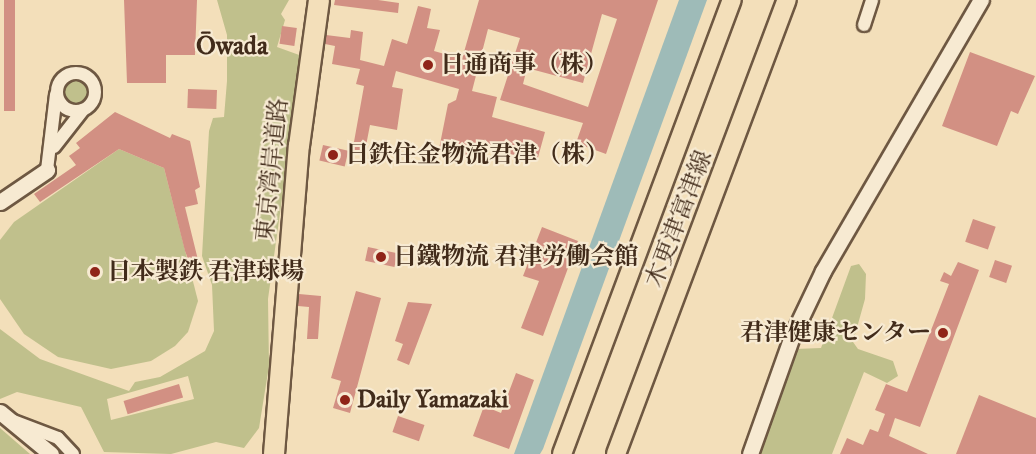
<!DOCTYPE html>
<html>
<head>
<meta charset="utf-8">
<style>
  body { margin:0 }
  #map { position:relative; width:1036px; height:454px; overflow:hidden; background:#f3dfba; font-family:"IM FELL Great Primer","Noto Serif JP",serif }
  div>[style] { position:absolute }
  .green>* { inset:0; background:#c0c08c }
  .round { border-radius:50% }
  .water>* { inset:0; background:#9ebbb8 }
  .building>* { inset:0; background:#d29083; transform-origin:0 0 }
  .roads { filter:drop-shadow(2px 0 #6e5842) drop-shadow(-2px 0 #6e5842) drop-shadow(0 2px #6e5842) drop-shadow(0 -2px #6e5842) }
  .minor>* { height:12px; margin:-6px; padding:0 6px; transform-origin:6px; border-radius:6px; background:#f7ead2 }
  .minor>.ring { margin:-6px; padding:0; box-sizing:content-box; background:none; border:12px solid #f7ead2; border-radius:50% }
  .tertiary>* { height:15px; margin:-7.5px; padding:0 7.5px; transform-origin:7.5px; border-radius:7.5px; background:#f7ead2 }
  .primary>* { height:18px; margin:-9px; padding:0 9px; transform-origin:9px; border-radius:9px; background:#f3dfba }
  .trunk>* { height:20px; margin:-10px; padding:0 10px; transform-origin:10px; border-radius:10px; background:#f3dfba }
  .dots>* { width:16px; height:16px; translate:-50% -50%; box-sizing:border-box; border:3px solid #f7ead2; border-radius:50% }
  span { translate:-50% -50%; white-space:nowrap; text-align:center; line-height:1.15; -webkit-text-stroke:4.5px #f7ead2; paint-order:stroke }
  .poi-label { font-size:24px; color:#412b1a; font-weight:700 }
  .left { translate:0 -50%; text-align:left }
  .right { translate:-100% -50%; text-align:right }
  .street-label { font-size:24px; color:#412b1a }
  .neighbourhood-label { font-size:26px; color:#412b1a; font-weight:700 }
</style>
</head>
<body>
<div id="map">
  <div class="green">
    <div style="clip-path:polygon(evenodd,217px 0,289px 0,281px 14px,285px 20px,277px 47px,302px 56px,268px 299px,269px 366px,259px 428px,244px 448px,216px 442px,171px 454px,104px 452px,81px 407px,17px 392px,0 399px,0 329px,40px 359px,129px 391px,135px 382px,160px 377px,205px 351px,214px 331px,212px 285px,202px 256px,209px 131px,213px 118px,224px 117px,227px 81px,227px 35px,217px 0,188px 376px,194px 399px,111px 420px,107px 399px,188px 376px)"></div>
    <div class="round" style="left:61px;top:77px;width:30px;height:30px"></div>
    <div style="clip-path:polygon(119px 149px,164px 168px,198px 301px,188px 332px,175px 346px,151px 361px,111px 369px,58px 357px,24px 334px,0 299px,0 240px,14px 222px)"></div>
    <div style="clip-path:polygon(859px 264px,866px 274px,865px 299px,853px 342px,858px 349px,893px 361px,898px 376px,887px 383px,864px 372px,832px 454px,756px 454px,795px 349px,821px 348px,851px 266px)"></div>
    <div style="clip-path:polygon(0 428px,30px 454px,0 454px)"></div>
  </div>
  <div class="water">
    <div style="clip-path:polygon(679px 0,707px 0,543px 449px,540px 454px,514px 454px)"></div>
  </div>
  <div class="building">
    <div style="left:4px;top:0;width:11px;height:111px"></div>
    <div style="clip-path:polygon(124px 0,197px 0,195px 55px,166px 55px,166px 83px,127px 83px)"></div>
    <div style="clip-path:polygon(335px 0,378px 0,399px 3px,398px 13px,334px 5px)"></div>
    <div style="clip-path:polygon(evenodd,479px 0,658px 0,606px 154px,576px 143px,583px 123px,500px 100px,520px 38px,488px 29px,472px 91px,497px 97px,492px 117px,545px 132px,537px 161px,477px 146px,471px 161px,439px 149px,448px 104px,456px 100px,459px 89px,396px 71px,392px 87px,403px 89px,397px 130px,370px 125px,364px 156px,352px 153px,364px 86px,356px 84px,360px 69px,332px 64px,335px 46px,325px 44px,326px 35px,350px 38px,351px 30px,363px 32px,360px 60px,384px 66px,392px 39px,407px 44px,418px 6px,431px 9px,427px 28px,440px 30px,434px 51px,462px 59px,479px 0,602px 14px,617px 19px,588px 107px,523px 84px,527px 68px,583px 83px,602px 14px)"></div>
    <div style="left:282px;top:26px;width:15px;height:18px;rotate:8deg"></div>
    <div style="clip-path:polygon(970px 52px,1035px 76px,1018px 114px,1011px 111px,997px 146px,942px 126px)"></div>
    <div style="left:188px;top:89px;width:29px;height:19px;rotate:2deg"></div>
    <div style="clip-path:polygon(115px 112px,170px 138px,172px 134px,190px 141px,200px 187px,195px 190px,198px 204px,185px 207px,199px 264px,191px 267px,185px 251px,164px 168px,119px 149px,40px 202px,34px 194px,76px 165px,69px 156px,80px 148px,76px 143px)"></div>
    <div style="left:323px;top:145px;width:26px;height:16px;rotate:13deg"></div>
    <div style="left:973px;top:219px;width:24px;height:24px;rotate:19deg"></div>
    <div style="clip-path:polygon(542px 227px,578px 241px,543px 336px,521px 328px,539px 281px,523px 276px)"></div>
    <div style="left:368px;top:247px;width:30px;height:14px;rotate:12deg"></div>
    <div style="left:995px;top:260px;width:18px;height:18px;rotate:19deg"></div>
    <div style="clip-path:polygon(958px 262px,979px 270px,920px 427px,895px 418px,889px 436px,928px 454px,840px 454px,847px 438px,863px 445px,870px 429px,878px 432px,885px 414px,875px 410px,886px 384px,907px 392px,949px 284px,940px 281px,944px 272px,951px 276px)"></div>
    <div style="clip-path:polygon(356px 291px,381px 298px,350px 413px,333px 408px,341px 381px,331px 378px)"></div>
    <div style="clip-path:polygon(299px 294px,321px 296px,318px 339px,307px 339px,309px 307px,298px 306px)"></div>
    <div style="clip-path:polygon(408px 302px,432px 304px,409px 365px,397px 360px,403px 344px,395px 341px)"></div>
    <div style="clip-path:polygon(516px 373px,534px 380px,509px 449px,473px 436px,484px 406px,501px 413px)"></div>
    <div style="left:179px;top:384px;width:14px;height:58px;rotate:73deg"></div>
    <div style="clip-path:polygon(979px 395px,1036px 418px,1036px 454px,956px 454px)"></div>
    <div style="left:398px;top:416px;width:28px;height:17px;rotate:19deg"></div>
  </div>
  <div class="roads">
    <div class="minor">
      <div style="left:864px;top:25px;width:26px;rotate:-72deg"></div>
      <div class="ring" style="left:57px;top:73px;width:26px;height:26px"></div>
      <div style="left:54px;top:147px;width:47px;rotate:-51.9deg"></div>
      <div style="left:47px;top:170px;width:76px;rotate:-83.2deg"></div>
      <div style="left:11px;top:420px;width:50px;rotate:21deg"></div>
      <div style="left:58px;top:438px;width:22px;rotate:47deg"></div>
    </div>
    <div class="tertiary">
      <div style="left:0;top:202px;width:57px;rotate:-34.2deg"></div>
      <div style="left:0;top:412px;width:66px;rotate:39.5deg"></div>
      <div style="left:750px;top:454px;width:125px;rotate:-70.4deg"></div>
      <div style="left:792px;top:336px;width:72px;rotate:-64.5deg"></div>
      <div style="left:823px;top:271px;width:314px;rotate:-59.8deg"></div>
    </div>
    <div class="primary">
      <div style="left:562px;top:454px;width:485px;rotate:-69.5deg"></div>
      <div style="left:616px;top:454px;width:485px;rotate:-69.4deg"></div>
    </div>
    <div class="trunk">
      <div style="left:274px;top:454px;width:309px;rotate:-85.4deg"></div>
      <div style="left:299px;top:146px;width:147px;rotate:-82.2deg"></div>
    </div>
  </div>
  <div class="dots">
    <div style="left:428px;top:65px;background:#8f2418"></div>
    <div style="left:333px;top:155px;background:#8f2418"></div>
    <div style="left:381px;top:257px;background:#8f2418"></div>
    <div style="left:95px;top:272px;background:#8f2418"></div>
    <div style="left:943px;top:333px;background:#8f2418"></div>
    <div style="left:345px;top:400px;background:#8f2418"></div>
  </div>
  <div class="poi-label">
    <span class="left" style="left:440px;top:65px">日通商事（株）</span>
    <span class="left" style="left:345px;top:155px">日鉄住金物流君津（株）</span>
    <span class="left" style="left:393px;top:257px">日鐵物流 君津労働会館</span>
    <span class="left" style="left:107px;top:272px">日本製鉄 君津球場</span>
    <span class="right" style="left:931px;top:333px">君津健康センター</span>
    <span class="left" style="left:357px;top:400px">Daily Yamazaki</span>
  </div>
  <div class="street-label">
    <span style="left:272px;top:170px;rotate:-84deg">東京湾岸道路</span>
    <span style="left:679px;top:219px;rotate:-69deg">木更津富津線</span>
  </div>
  <div class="neighbourhood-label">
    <span style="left:232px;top:46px">Ōwada</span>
  </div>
</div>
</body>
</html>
